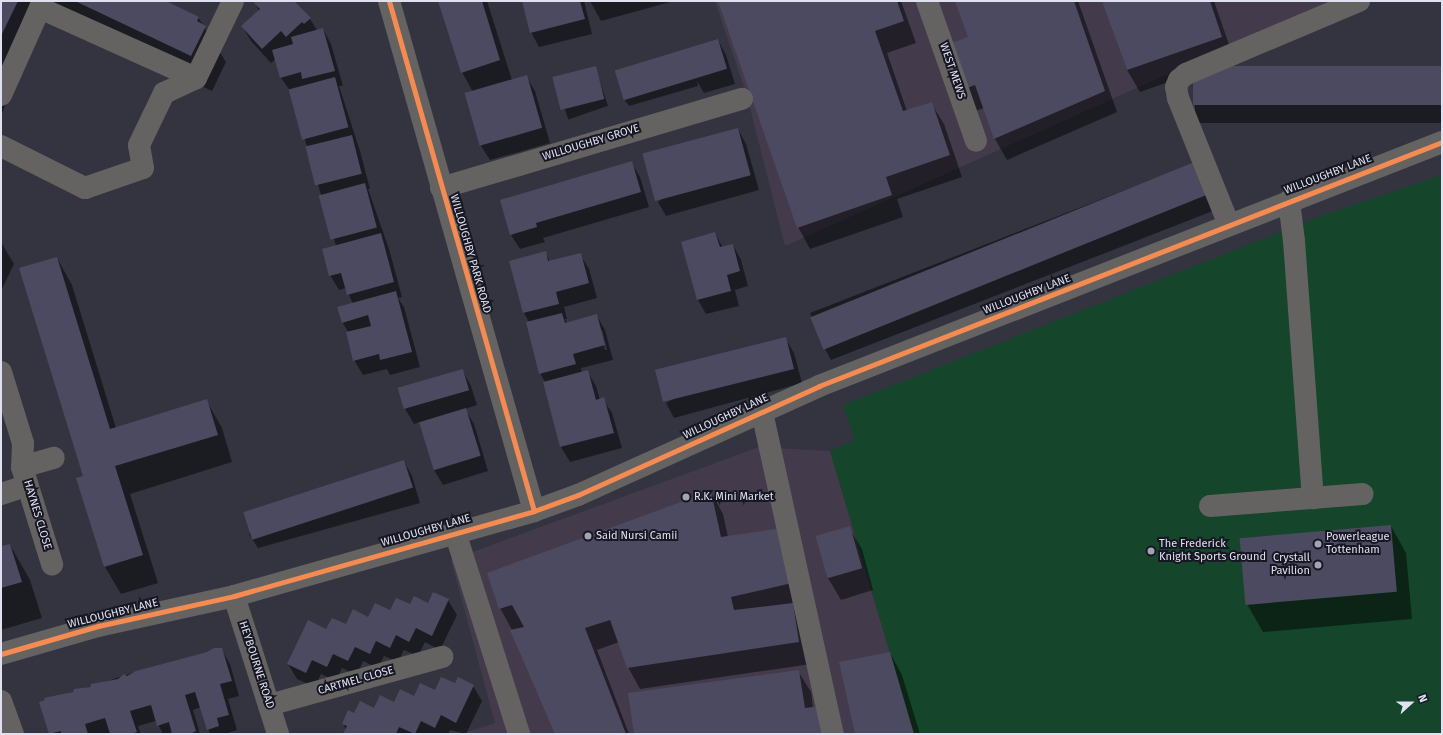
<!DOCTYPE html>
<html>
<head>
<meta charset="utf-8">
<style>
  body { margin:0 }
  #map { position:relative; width:1443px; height:735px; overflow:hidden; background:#343441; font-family:"Fira Sans",sans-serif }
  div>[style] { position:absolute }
  .industrial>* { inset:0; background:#433b4b }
  .green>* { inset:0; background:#15452a }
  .shadow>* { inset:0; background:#0007; transform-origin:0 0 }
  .building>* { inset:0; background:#4c4a60; transform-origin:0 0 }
  .minor>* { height:22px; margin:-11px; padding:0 11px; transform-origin:11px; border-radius:11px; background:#656262 }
  .cycleway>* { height:5px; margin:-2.5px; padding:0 2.5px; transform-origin:2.5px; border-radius:2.5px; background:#f68b52 }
  .dots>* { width:11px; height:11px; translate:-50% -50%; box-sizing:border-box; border:2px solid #171723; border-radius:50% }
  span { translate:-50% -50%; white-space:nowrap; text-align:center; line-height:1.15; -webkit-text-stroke:4px #171723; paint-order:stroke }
  .street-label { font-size:11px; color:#dfe0f0 }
  .poi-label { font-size:11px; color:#dfe0f0 }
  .left { translate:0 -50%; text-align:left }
  .right { translate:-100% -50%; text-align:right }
  .frame { position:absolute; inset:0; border:2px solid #dfe0f0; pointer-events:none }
  .north { position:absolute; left:1391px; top:683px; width:40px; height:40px; -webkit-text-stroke:3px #171723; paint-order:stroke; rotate:69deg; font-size:11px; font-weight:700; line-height:16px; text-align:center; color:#dfe0f0 }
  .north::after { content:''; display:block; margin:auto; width:14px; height:18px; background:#dfe0f0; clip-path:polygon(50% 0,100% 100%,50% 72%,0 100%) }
</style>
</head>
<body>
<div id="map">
  <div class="industrial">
    <div style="clip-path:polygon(715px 1px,1330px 1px,785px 246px,747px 96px)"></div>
    <div style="clip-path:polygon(759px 447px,830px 451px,914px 734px,461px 734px,495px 723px,451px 560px)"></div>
  </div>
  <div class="green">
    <div style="clip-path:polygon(1442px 175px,1442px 734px,914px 734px,830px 451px,855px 440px,843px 405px,1321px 216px)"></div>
  </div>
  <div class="shadow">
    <div style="clip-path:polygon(1px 1px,164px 1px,198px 17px,226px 62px,212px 91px,64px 21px,52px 5px,1px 115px)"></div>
    <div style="clip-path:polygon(257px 1px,293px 1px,310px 19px,317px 30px,323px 29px,331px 44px,343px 86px,339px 86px,360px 151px,370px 189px,368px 189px,389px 249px,402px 297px,398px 298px,404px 307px,420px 367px,390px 375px,387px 369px,363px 375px,354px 360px,349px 333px,342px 322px,353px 304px,346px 288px,339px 290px,330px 275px,336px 246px,291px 92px,281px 78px,276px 59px,271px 63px,251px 41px,242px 26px,259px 11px,255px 3px)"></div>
    <div style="clip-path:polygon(439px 1px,487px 1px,512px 80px,526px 76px,535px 91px,550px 143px,490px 160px,481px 146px,473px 92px,462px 72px)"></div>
    <div style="clip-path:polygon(523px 1px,584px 1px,592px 34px,539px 47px,531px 32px)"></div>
    <div style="clip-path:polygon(590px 1px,674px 1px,601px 21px)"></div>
    <div style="clip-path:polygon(719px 1px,901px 1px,916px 43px,887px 53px,907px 111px,931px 103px,944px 124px,962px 177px,897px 199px,903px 217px,810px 249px,798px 227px)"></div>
    <div style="clip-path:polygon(956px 1px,1078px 1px,1117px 112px,1007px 160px,995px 139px,984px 108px,975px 111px,963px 90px,969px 38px)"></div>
    <div style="clip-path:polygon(1103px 1px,1214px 1px,1234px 59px,1140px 92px,1127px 70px)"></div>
    <div style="clip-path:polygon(718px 40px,726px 55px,735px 84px,704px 93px,697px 81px,698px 86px,629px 106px,624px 99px)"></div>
    <div style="left:1442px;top:67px;width:56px;height:247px;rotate:90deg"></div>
    <div style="left:595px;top:68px;width:40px;height:42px;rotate:71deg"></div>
    <div style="clip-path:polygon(738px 129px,746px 144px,759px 190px,666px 216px,658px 202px)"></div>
    <div style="clip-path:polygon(631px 162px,640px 177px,649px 207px,543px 238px,545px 242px,520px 249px,511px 235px)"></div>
    <div style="clip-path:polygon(1197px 162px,1218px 209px,831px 360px,823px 345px,810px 313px)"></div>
    <div style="clip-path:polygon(715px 233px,723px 248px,733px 245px,741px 260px,748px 286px,735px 290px,739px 306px,706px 314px,698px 300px)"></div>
    <div style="clip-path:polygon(1px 242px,14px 264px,1px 291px)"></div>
    <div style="clip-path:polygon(evenodd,545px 252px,550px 262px,580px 254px,589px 269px,597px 298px,564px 307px,567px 319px,565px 319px,567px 323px,597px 316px,605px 330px,613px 360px,581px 368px,582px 373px,587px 371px,596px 386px,600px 400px,603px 399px,612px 413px,622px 448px,570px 462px,561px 447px,545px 382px,540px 373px,529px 322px,524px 313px,510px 262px,545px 252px,600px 330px,602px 330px,607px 350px,605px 350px,600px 330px)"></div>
    <div style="clip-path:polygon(57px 258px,72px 285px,116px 428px,206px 400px,222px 428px,232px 462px,130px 494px,158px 583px,121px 594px,105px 567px,78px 479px,84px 477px)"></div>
    <div style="clip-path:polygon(785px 338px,794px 353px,802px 383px,674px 418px,666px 403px)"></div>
    <div style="clip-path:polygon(463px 371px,471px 386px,477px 405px,465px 409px,474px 424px,488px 471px,443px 485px,434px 470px,420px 422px,414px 424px,405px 409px)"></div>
    <div style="clip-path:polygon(404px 461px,412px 476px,420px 503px,258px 548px,249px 534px)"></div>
    <div style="clip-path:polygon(711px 492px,723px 514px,728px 537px,781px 529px,811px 664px,640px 689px,628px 667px,619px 642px,597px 650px,629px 734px,556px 734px,512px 630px,500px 608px)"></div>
    <div style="clip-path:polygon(1391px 526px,1406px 553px,1412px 619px,1263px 632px,1247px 604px)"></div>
    <div style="clip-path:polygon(849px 528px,862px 549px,873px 590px,841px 600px,828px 578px,816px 537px)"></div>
    <div style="clip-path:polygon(10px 545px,30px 580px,42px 618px,1px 630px,1px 547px)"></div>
    <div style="clip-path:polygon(448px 600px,457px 615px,440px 650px,425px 642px,418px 656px,404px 650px,398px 662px,384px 656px,378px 668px,363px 661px,357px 675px,342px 668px,336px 681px,321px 674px,315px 687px,297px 679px,288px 664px,327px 630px,411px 605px)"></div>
    <div style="clip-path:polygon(221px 649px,230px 664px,239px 696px,228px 699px,237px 730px,225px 734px,210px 734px,201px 707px,193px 710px,200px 734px,163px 734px,156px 721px,138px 726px,141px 734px,50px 734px,40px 702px,152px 667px)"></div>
    <div style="clip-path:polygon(890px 653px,902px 675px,920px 734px,856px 734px)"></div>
    <div style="clip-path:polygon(798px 671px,811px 692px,813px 708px,635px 734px)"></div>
    <div style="clip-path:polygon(456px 685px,473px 686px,482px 701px,466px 734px,450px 730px,448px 734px,344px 734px,346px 730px,343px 723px,355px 714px)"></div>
  </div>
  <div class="building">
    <div style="clip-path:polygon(1px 1px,18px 1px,1px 36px)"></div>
    <div style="clip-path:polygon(75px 1px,166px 1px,199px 17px,197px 21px,206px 26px,191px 56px)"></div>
    <div style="clip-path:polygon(256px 1px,294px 1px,311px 18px,304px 24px,302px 22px,286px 37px,281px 31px,262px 49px,241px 26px,260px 9px,254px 3px)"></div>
    <div style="clip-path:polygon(438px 1px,482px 1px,500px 60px,461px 73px)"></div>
    <div style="clip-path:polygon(522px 1px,580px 1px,585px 19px,530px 33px)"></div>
    <div style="clip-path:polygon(718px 1px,897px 1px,904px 21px,875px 31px,903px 111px,932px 102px,950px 155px,886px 177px,892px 195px,797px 228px)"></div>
    <div style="clip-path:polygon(955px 1px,1074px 1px,1105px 91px,994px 139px,975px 85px,962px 90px,946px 45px,968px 37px)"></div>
    <div style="clip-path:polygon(1102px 1px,1210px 1px,1222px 37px,1127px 70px)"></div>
    <div style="clip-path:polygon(323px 28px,335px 71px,302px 79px,301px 72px,280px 78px,272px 50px,293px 44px,291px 37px)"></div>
    <div style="left:718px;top:39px;width:31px;height:108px;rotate:73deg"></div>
    <div style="left:596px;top:66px;width:34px;height:45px;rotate:76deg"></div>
    <div style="left:1442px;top:66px;width:39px;height:249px;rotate:90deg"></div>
    <div style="left:527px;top:75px;width:55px;height:65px;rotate:74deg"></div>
    <div style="left:335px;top:77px;width:52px;height:48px;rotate:75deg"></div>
    <div style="left:738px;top:128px;width:49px;height:99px;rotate:75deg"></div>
    <div style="left:352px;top:135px;width:40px;height:48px;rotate:76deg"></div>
    <div style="clip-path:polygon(632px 161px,641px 192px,536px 223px,537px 227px,510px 235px,500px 200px)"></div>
    <div style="left:1197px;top:161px;width:35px;height:417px;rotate:68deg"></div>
    <div style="left:365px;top:183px;width:46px;height:48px;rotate:75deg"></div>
    <div style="clip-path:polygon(715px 232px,720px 247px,733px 244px,740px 271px,727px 275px,731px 291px,697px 300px,681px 242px)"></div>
    <div style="clip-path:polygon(381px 233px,394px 282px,347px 295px,341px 273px,329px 276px,322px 249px)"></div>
    <div style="clip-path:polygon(546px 251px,548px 261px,581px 253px,589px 283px,556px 292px,559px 304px,523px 313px,509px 261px)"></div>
    <div style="clip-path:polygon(57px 257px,110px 429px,207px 399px,218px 435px,115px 466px,143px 555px,104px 567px,76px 478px,83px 476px,19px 268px)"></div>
    <div style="clip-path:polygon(396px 291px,412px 352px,380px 360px,379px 354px,353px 361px,346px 332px,371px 326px,368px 315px,342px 323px,337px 307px)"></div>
    <div style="clip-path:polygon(562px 313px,565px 323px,597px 314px,605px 345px,573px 354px,576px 364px,539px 374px,526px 322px)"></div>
    <div style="left:786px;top:337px;width:33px;height:135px;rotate:76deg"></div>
    <div style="left:463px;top:369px;width:22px;height:68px;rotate:74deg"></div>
    <div style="clip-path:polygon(588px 370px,596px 400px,604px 397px,614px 433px,560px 447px,543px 382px)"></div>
    <div style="left:466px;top:408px;width:50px;height:49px;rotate:73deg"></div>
    <div style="left:404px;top:460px;width:29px;height:169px;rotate:72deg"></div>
    <div style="clip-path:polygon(711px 491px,721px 537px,782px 528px,792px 583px,731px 597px,734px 610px,793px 603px,799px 642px,627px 668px,610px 620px,585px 628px,626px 734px,555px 734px,510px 630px,524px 627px,512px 605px,499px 609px,487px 573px)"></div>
    <div style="left:1391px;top:525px;width:67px;height:152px;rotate:85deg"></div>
    <div style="left:850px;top:526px;width:44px;height:36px;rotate:74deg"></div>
    <div style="clip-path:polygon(10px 544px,22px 582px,1px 588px,1px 546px)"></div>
    <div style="clip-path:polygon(433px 592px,449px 599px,432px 636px,416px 628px,409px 642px,396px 635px,390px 648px,376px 641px,370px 654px,355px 647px,348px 661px,333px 654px,327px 667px,312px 660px,306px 673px,287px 664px,308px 620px,326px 629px,332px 618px,346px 624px,353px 609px,368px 617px,375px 603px,390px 610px,396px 598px,410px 604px,414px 596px,428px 603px)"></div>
    <div style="clip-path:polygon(214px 648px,222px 648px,232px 681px,220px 684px,229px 715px,217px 718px,219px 726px,207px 730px,195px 692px,185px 695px,196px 731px,190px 734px,172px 734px,169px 722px,157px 726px,151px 705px,130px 711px,137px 732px,130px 734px,110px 734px,105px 718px,85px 724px,88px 734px,61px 734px,61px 731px,49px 734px,39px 702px,45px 700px,44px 698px,73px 692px,74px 689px,90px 687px,91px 684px,118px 679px,124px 674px,127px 676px,136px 671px,207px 652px)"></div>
    <div style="clip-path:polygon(890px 652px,914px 734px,855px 734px,839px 662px)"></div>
    <div style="clip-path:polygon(799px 670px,805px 708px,821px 706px,825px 734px,634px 734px,628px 693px)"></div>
    <div style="clip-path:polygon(441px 677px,455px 683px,458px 677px,474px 685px,456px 723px,441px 715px,435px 728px,421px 721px,415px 734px,399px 727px,396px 734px,343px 734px,347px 726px,342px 724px,348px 710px,354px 713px,360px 701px,374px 708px,380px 695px,394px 702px,400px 689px,414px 696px,420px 683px,435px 690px)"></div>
  </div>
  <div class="minor">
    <div style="left:389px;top:1px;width:530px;rotate:74.13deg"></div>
    <div style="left:927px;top:1px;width:148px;rotate:70.7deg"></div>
    <div style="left:1px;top:95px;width:95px;rotate:-65.9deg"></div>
    <div style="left:40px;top:8px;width:171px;rotate:24.2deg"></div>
    <div style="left:1px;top:146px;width:94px;rotate:26.6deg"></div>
    <div style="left:85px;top:188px;width:61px;rotate:-19deg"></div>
    <div style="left:143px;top:168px;width:23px;rotate:-100deg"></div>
    <div style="left:139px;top:145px;width:58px;rotate:-64.3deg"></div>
    <div style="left:164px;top:93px;width:35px;rotate:-25deg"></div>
    <div style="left:196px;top:78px;width:85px;rotate:-64.3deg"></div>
    <div style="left:441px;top:188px;width:314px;rotate:-16.5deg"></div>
    <div style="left:1289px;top:201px;width:40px;rotate:82.9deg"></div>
    <div style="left:1294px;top:241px;width:258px;rotate:85.8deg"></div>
    <div style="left:1229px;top:225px;width:137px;rotate:-111.9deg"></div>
    <div style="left:1178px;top:98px;width:11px;rotate:-100deg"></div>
    <div style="left:1176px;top:87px;width:8px;rotate:-67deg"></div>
    <div style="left:1179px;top:80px;width:9px;rotate:-41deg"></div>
    <div style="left:1186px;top:74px;width:188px;rotate:-22.9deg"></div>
    <div style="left:1px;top:372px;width:74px;rotate:72.8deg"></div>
    <div style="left:23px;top:443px;width:24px;rotate:92deg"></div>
    <div style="left:22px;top:467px;width:102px;rotate:72.8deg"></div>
    <div style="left:762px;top:412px;width:330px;rotate:77.6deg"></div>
    <div style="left:22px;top:467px;width:33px;rotate:-16deg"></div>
    <div style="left:1px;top:494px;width:28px;rotate:-18deg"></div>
    <div style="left:1210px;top:506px;width:153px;rotate:-4.5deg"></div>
    <div style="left:455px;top:532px;width:212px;rotate:72.4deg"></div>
    <div style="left:234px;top:596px;width:145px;rotate:72.3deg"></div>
    <div style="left:1px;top:654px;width:101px;rotate:-16.1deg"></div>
    <div style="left:98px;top:626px;width:139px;rotate:-12.4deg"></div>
    <div style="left:234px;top:596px;width:312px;rotate:-15.8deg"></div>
    <div style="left:534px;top:511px;width:47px;rotate:-20deg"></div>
    <div style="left:578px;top:495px;width:265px;rotate:-24.3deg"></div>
    <div style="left:819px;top:386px;width:669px;rotate:-21.39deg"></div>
    <div style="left:1px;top:701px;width:35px;rotate:70deg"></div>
    <div style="left:269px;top:705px;width:180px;rotate:-15.5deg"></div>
  </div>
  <div class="cycleway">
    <div style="left:389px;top:1px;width:530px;rotate:74.13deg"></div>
    <div style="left:1px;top:654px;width:101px;rotate:-16.1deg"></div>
    <div style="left:98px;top:626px;width:139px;rotate:-12.4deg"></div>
    <div style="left:234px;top:596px;width:312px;rotate:-15.8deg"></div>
    <div style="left:534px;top:511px;width:47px;rotate:-20deg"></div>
    <div style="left:578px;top:495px;width:265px;rotate:-24.3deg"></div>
    <div style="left:819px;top:386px;width:669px;rotate:-21.39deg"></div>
  </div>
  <div class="dots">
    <div style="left:686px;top:497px;background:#a3a4b3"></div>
    <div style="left:588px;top:536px;background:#a3a4b3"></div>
    <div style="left:1318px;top:544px;background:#a3a4b3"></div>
    <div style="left:1151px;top:551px;background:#a3a4b3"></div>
    <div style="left:1318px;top:565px;background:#a3a4b3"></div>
  </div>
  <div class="street-label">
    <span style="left:952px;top:71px;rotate:71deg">WEST MEWS</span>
    <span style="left:591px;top:143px;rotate:-17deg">WILLOUGHBY GROVE</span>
    <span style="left:1328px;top:175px;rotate:-21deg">WILLOUGHBY LANE</span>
    <span style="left:470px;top:254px;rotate:74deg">WILLOUGHBY PARK ROAD</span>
    <span style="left:1027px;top:295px;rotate:-21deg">WILLOUGHBY LANE</span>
    <span style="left:726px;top:417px;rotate:-25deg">WILLOUGHBY LANE</span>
    <span style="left:37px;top:515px;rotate:73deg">HAYNES CLOSE</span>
    <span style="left:426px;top:531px;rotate:-16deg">WILLOUGHBY LANE</span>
    <span style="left:113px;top:614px;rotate:-14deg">WILLOUGHBY LANE</span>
    <span style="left:256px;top:665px;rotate:72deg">HEYBOURNE ROAD</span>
    <span style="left:356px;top:681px;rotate:-16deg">CARTMEL CLOSE</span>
  </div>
  <div class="poi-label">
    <span class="left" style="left:694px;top:497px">R.K. Mini Market</span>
    <span class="left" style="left:596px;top:536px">Said Nursi Camii</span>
    <span class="left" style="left:1326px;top:544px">Powerleague<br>Tottenham</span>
    <span class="left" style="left:1159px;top:551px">The Frederick<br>Knight Sports Ground</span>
    <span class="right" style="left:1310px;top:565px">Crystall<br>Pavilion</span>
  </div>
  <div class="frame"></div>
  <div class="north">N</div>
</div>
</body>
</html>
